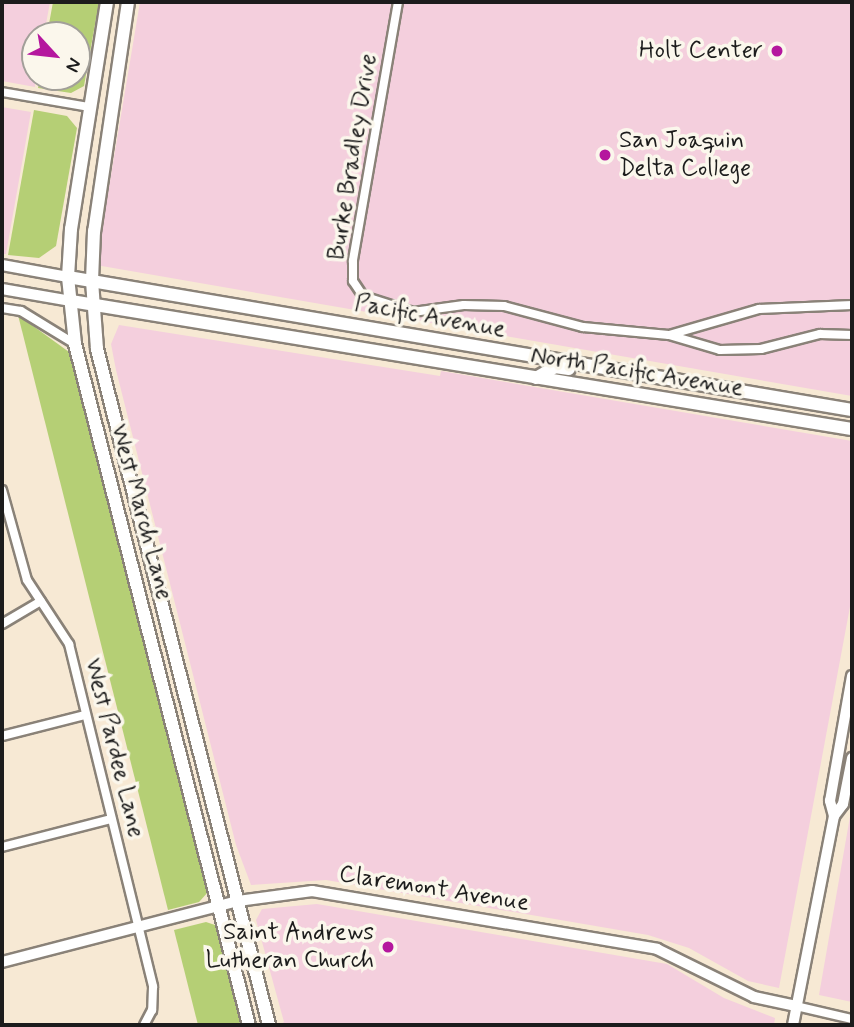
<!DOCTYPE html>
<html>
<head>
<meta charset="utf-8">
<style>
  body { margin:0 }
  #map { position:relative; width:854px; height:1027px; overflow:hidden; background:#f7e9d4; font-family:Mynerve,sans-serif }
  div>[style] { position:absolute }
  .built>* { inset:0; background:#f4cfdd }
  .green>* { inset:0; background:#b5cf75 }
  .roads { filter:drop-shadow(2px 0 #8a8278) drop-shadow(-2px 0 #8a8278) drop-shadow(0 2px #8a8278) drop-shadow(0 -2px #8a8278) }
  .minor>* { height:8px; margin:-4px; padding:0 4px; transform-origin:4px; border-radius:4px; background:#fff }
  .tertiary>* { height:10px; margin:-5px; padding:0 5px; transform-origin:5px; border-radius:5px; background:#fff }
  .secondary>* { height:10px; margin:-5px; padding:0 5px; transform-origin:5px; border-radius:5px; background:#fff }
  .primary>* { height:12px; margin:-6px; padding:0 6px; transform-origin:6px; border-radius:6px; background:#fff }
  .dots>* { width:19px; height:19px; translate:-50% -50%; box-sizing:border-box; border:4px solid #fbf7ec; border-radius:50% }
  span { translate:-50% -50%; white-space:nowrap; text-align:center; line-height:1.15; -webkit-text-stroke:7px #fbf7ec; paint-order:stroke }
  .poi-label { font-size:24px; color:#1c1c1c }
  .right { translate:-100% -50%; text-align:right }
  .left { translate:0 -50%; text-align:left }
  .street-label { font-size:24px; color:#1c1c1c }
  .frame { position:absolute; inset:0; border:4px solid #1c1c1c; pointer-events:none }
  .north { position:absolute; left:21px; top:21px; width:70px; height:70px; box-sizing:border-box; background:#fbf7ec; border:2px solid #a29f99; border-radius:50%; rotate:117deg; font-size:19px; font-weight:700; line-height:28px; text-align:center; color:#1c1c1c }
  .north::after { content:''; display:block; margin:auto; width:24px; height:32px; background:#b5179e; clip-path:polygon(50% 0,100% 100%,50% 72%,0 100%) }
</style>
</head>
<body>
<div id="map">
  <div class="built">
    <div style="clip-path:polygon(2px 2px,50px 2px,44px 35px,35px 35px,35px 87px,2px 81px)"></div>
    <div style="clip-path:polygon(140px 2px,852px 2px,852px 396px,96px 265px)"></div>
    <div style="clip-path:polygon(2px 107px,31px 112px,6px 254px,2px 254px)"></div>
    <div style="clip-path:polygon(119px 325px,440px 376px,441px 371px,852px 441px,852px 596px,779px 988px,748px 981px,689px 948px,648px 935px,326px 880px,251px 885px,236px 845px,116px 370px,111px 344px)"></div>
    <div style="clip-path:polygon(852px 805px,852px 1002px,819px 995px)"></div>
    <div style="clip-path:polygon(317px 904px,667px 964px,724px 998px,775px 1018px,774px 1025px,280px 1025px,284px 1022px,256px 920px,262px 909px)"></div>
  </div>
  <div class="green">
    <div style="clip-path:polygon(53px 2px,99px 2px,84px 86px,71px 93px,38px 88px,40px 77px,77px 77px,77px 35px,47px 35px)"></div>
    <div style="clip-path:polygon(34px 110px,67px 116px,77px 128px,56px 246px,39px 258px,8px 255px)"></div>
    <div style="clip-path:polygon(18px 315px,69px 352px,209px 891px,199px 902px,168px 910px)"></div>
    <div style="clip-path:polygon(206px 922px,218px 926px,243px 1025px,198px 1025px,174px 930px)"></div>
  </div>
  <div class="roads">
    <div class="minor">
      <div style="left:398px;top:2px;width:263px;rotate:99.9deg"></div>
      <div style="left:353px;top:261px;width:20px;rotate:90deg"></div>
      <div style="left:353px;top:281px;width:18px;rotate:56deg"></div>
      <div style="left:363px;top:296px;width:52px;rotate:17.7deg"></div>
      <div style="left:413px;top:312px;width:51px;rotate:-7.8deg"></div>
      <div style="left:464px;top:305px;width:40px;rotate:1.4deg"></div>
      <div style="left:504px;top:306px;width:82px;rotate:14.9deg"></div>
      <div style="left:583px;top:327px;width:86px;rotate:5.3deg"></div>
      <div style="left:669px;top:335px;width:53px;rotate:16.4deg"></div>
      <div style="left:720px;top:350px;width:41px;rotate:-1.4deg"></div>
      <div style="left:761px;top:349px;width:61px;rotate:-14.3deg"></div>
      <div style="left:820px;top:334px;width:32px;rotate:2deg"></div>
      <div style="left:2px;top:92px;width:88px;rotate:9.8deg"></div>
      <div style="left:2px;top:308px;width:19px;rotate:9deg"></div>
      <div style="left:21px;top:311px;width:63px;rotate:31.4deg"></div>
      <div style="left:669px;top:335px;width:94px;rotate:-16.1deg"></div>
      <div style="left:759px;top:309px;width:93px;rotate:-2.5deg"></div>
      <div style="left:2px;top:490px;width:93px;rotate:74.5deg"></div>
      <div style="left:27px;top:580px;width:77px;rotate:56.7deg"></div>
      <div style="left:69px;top:644px;width:353px;rotate:76.2deg"></div>
      <div style="left:153px;top:987px;width:23px;rotate:92deg"></div>
      <div style="left:152px;top:1010px;width:17px;rotate:118deg"></div>
      <div style="left:2px;top:624px;width:45px;rotate:-30.5deg"></div>
      <div style="left:2px;top:736px;width:86px;rotate:-14.2deg"></div>
      <div style="left:2px;top:847px;width:113px;rotate:-14.4deg"></div>
      <div style="left:796px;top:1006px;width:57px;rotate:13.1deg"></div>
    </div>
    <div class="tertiary">
      <div style="left:834px;top:816px;width:16px;rotate:-105deg"></div>
      <div style="left:830px;top:801px;width:127px;rotate:-80deg"></div>
      <div style="left:2px;top:962px;width:244px;rotate:-14.5deg"></div>
      <div style="left:238px;top:901px;width:75px;rotate:-7.7deg"></div>
      <div style="left:312px;top:891px;width:350px;rotate:9.5deg"></div>
      <div style="left:657px;top:949px;width:108px;rotate:26.3deg"></div>
      <div style="left:754px;top:997px;width:43px;rotate:12.1deg"></div>
      <div style="left:793px;top:1025px;width:213px;rotate:-78.9deg"></div>
      <div style="left:834px;top:816px;width:15px;rotate:-53deg"></div>
      <div style="left:843px;top:804px;width:47px;rotate:-78.9deg"></div>
    </div>
    <div class="secondary">
      <div style="left:2px;top:265px;width:67px;rotate:10.3deg"></div>
      <div style="left:2px;top:289px;width:70px;rotate:9.9deg"></div>
    </div>
    <div class="primary">
      <div style="left:107px;top:2px;width:230px;rotate:99deg"></div>
      <div style="left:71px;top:229px;width:48px;rotate:93.6deg"></div>
      <div style="left:68px;top:277px;width:67px;rotate:84deg"></div>
      <div style="left:75px;top:344px;width:703px;rotate:75.67deg"></div>
      <div style="left:128px;top:2px;width:232px;rotate:98.4deg"></div>
      <div style="left:94px;top:231px;width:50px;rotate:92.3deg"></div>
      <div style="left:92px;top:281px;width:68px;rotate:85.8deg"></div>
      <div style="left:97px;top:349px;width:698px;rotate:75.72deg"></div>
      <div style="left:68px;top:277px;width:795px;rotate:9.63deg"></div>
      <div style="left:71px;top:301px;width:791px;rotate:9.31deg"></div>
      <div style="left:536px;top:378px;width:22px;rotate:-30deg"></div>
      <div style="left:555px;top:367px;width:14px;rotate:8deg"></div>
    </div>
  </div>
  <div class="dots">
    <div style="left:777px;top:51px;background:#b5179e"></div>
    <div style="left:605px;top:155px;background:#b5179e"></div>
    <div style="left:388px;top:947px;background:#b5179e"></div>
  </div>
  <div class="poi-label">
    <span class="right" style="left:763px;top:51px">Holt Center</span>
    <span class="left" style="left:619px;top:155px">San Joaquin<br>Delta College</span>
    <span class="right" style="left:374px;top:947px">Saint Andrews<br>Lutheran Church</span>
  </div>
  <div class="street-label">
    <span style="left:353px;top:157px;rotate:-81deg">Burke Bradley Drive</span>
    <span style="left:430px;top:317px;rotate:10deg">Pacific Avenue</span>
    <span style="left:637px;top:372px;rotate:9deg">North Pacific Avenue</span>
    <span style="left:141px;top:512px;rotate:75deg">West March Lane</span>
    <span style="left:114px;top:748px;rotate:76deg">West Pardee Lane</span>
    <span style="left:434px;top:889px;rotate:9deg">Claremont Avenue</span>
  </div>
  <div class="frame"></div>
  <div class="north">N</div>
</div>
</body>
</html>
